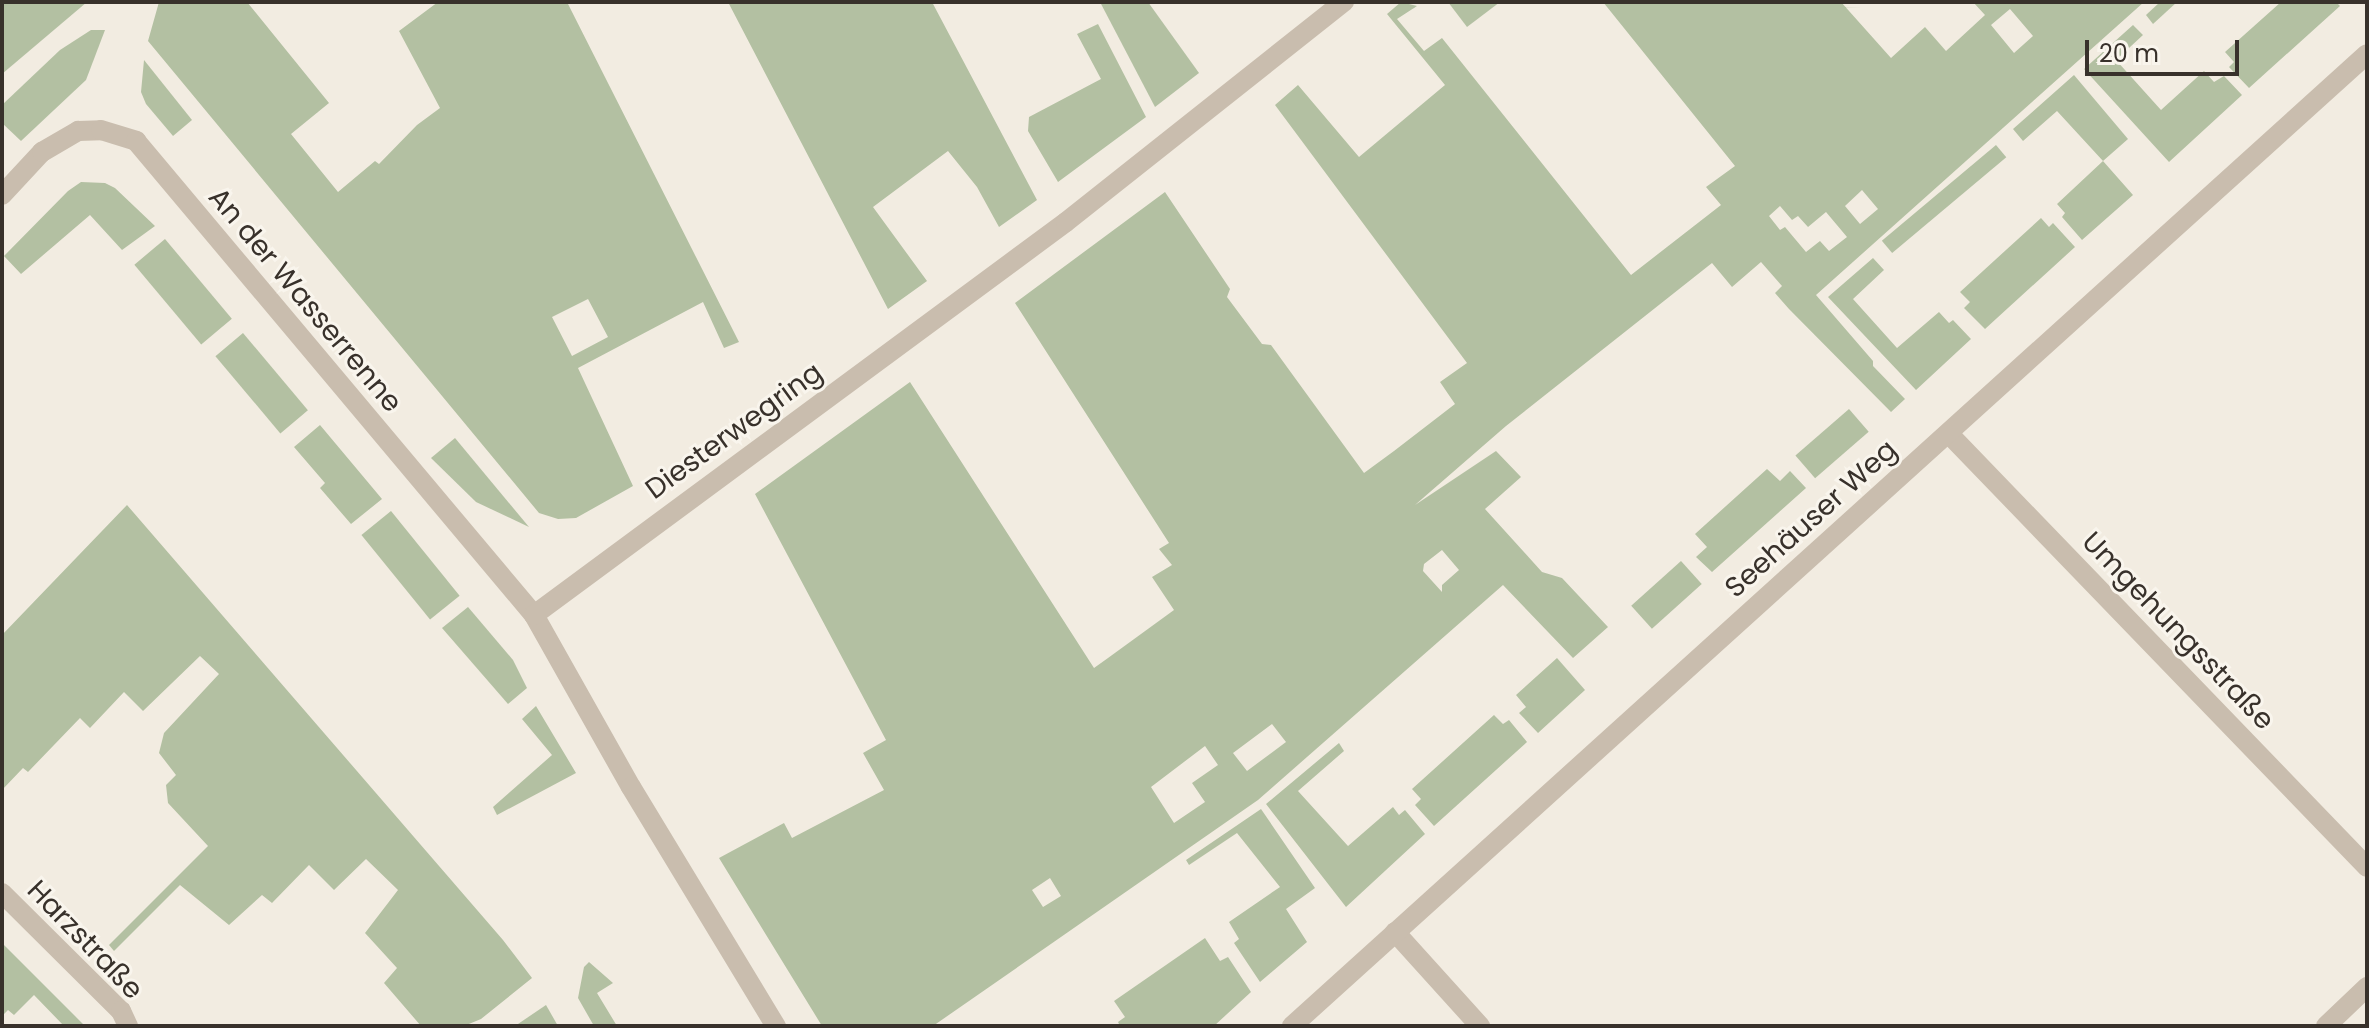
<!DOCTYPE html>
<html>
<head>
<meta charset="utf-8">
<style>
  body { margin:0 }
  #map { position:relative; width:2369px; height:1028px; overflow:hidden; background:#f2ece1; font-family:Poppins,sans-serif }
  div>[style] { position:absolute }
  .green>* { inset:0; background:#b3c0a2; transform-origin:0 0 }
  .minor>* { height:20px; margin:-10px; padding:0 10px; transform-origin:10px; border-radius:10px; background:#c9bdae }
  span { translate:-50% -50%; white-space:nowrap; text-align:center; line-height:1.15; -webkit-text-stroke:6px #f9f5ed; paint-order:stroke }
  .street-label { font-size:28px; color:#38312b }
  .frame { position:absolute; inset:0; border:4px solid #38312b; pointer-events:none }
  .scale { position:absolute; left:2085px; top:40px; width:154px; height:36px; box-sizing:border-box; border:4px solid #38312b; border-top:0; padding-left:10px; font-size:24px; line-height:28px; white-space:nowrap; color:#38312b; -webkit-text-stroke:6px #f9f5ed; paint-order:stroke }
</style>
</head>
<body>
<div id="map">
  <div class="green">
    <div style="clip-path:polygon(2px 2px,87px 2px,2px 74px)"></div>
    <div style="clip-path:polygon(evenodd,159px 2px,247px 2px,329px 103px,291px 134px,338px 192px,375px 161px,379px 164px,417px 125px,440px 108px,399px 31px,438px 2px,567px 2px,739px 342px,724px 348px,703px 302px,578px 368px,633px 486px,576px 518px,558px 519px,539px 513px,148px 41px,159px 2px,588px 299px,608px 337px,572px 356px,552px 317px,588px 299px)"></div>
    <div style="clip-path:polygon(728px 2px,932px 2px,1037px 200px,999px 227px,977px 187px,948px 151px,873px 207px,927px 281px,888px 309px)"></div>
    <div style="clip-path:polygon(1100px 2px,1148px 2px,1199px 73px,1155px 107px)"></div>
    <div style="clip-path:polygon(evenodd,1401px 2px,1417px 6px,1397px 19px,1424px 51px,1442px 38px,1631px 275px,1721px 205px,1706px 187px,1735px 166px,1603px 2px,1841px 2px,1891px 58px,1925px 27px,1946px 51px,1985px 15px,1973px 2px,2144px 2px,1816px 295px,1873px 361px,1873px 366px,1905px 399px,1891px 412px,1789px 309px,1775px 293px,1782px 286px,1761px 262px,1732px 287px,1712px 263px,1506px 426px,1415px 505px,1496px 451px,1521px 477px,1485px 509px,1542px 572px,1562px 578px,1608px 627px,1573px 658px,1503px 585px,1258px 800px,933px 1026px,822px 1026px,719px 858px,784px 823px,792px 838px,884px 790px,863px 753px,886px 740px,755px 494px,910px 382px,1094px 668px,1108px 658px,1174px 610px,1152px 577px,1172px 565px,1159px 549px,1169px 543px,1015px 303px,1165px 192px,1230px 289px,1227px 297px,1262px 344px,1271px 345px,1364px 473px,1394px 451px,1455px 404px,1440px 382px,1467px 363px,1275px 105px,1298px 85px,1359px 157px,1445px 85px,1387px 14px,1401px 2px,2010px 9px,2033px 36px,2014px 53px,1991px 25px,2010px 9px,1401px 2px,1862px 190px,1878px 209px,1860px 224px,1845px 206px,1862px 190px,1401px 2px,1780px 206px,1792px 220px,1798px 216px,1808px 227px,1826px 212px,1847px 237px,1829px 251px,1820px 241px,1806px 252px,1785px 227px,1780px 230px,1769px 216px,1780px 206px,1401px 2px,1442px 550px,1459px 570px,1442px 585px,1442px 592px,1423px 571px,1424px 564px,1442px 550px,1401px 2px,1272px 724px,1286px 742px,1247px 771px,1233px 753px,1272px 724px,1401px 2px,1205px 746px,1218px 765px,1192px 783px,1205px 802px,1174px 823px,1151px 787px,1205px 746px,1401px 2px,1050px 878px,1061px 896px,1043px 907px,1032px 890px,1050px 878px)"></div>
    <div style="clip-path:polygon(1448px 2px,1500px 2px,1467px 27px)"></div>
    <div style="clip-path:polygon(2160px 2px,2177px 2px,2153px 24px,2146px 15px)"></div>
    <div style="clip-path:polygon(2281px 2px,2336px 2px,2340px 6px,2249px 88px,2229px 67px,2234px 62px,2225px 52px)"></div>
    <div style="clip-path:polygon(1098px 24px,1146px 117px,1058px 182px,1028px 131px,1029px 117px,1101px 79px,1077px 34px)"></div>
    <div style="clip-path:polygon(2133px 25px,2143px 35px,2116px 60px,2161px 110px,2204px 71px,2214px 82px,2224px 76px,2242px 95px,2169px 162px,2084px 69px)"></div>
    <div style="clip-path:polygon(91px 30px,105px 30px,86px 80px,21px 141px,2px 123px,2px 105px,60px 50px)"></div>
    <div style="clip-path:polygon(144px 60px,192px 120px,173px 136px,146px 104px,141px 92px)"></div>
    <div style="clip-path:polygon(2074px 75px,2128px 139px,2103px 161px,2133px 195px,2082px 240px,2062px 217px,2065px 213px,2057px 204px,2103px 161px,2057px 111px,2023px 141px,2013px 129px)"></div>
    <div style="left:1996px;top:145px;width:16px;height:149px;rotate:50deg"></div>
    <div style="clip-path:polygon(81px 182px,105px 183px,115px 188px,155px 226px,122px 250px,90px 215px,21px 274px,4px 256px,68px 191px)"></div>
    <div style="clip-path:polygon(2041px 218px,2049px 227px,2053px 223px,2075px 247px,1985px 329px,1964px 308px,1970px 302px,1960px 292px)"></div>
    <div style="left:165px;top:239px;width:104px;height:40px;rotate:50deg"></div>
    <div style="clip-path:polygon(1873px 258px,1884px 270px,1853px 299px,1897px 348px,1939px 312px,1949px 323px,1953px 320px,1971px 339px,1916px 390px,1828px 297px)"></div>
    <div style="left:243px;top:333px;width:101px;height:36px;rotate:50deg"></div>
    <div style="left:1849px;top:409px;width:30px;height:71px;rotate:49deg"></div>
    <div style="clip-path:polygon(320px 425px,382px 499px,351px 524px,320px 488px,325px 483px,294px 447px)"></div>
    <div style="clip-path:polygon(455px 438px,529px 527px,476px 502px,431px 458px)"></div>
    <div style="clip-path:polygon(1767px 469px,1780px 481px,1790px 471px,1806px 488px,1712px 572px,1696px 557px,1707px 547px,1695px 534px)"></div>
    <div style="clip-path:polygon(127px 505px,503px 940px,532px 978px,481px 1019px,464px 1026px,421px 1026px,384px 983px,397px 968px,365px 933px,398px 890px,366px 859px,334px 890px,309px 865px,272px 903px,262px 895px,229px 925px,180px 885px,114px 951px,109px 945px,208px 846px,168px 803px,166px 785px,176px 775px,159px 753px,164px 733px,219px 674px,200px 656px,143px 711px,124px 692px,90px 728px,80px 718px,28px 772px,23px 768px,2px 790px,2px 635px)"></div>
    <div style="left:391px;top:511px;width:109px;height:38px;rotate:51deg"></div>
    <div style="left:1681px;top:561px;width:31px;height:67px;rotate:48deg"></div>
    <div style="clip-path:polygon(468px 607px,513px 660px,527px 688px,508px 704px,442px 628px)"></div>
    <div style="clip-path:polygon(1557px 658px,1585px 690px,1538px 733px,1519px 713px,1526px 707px,1516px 695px)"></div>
    <div style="clip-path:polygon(536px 706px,576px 773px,497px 815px,493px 807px,552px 755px,522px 719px)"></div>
    <div style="clip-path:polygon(1494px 715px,1503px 724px,1509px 720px,1527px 742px,1434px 826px,1415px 805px,1421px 799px,1412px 789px)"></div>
    <div style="clip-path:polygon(1339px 743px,1344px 751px,1298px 791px,1348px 846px,1393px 807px,1399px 815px,1405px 810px,1425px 834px,1346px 907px,1266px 804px)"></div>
    <div style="clip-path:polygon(1261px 809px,1315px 888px,1286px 909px,1307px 942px,1260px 982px,1234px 943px,1239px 939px,1229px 922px,1280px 887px,1237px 833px,1189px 865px,1186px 860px)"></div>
    <div style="clip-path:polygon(1205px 938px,1220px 961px,1228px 957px,1251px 992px,1214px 1026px,1120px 1026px,1118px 1022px,1125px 1017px,1114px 1001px)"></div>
    <div style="clip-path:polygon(2px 943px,85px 1026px,64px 1026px,34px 995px,14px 1015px,8px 1010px,2px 1016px)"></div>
    <div style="clip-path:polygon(589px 962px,613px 983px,597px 993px,617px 1026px,594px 1026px,578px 998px,584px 967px)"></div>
    <div style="clip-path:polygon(546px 1005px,558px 1026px,515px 1026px)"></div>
  </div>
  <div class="minor">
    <div style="left:2px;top:195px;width:59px;rotate:-47.1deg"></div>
    <div style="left:42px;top:152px;width:42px;rotate:-30.3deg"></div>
    <div style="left:78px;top:131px;width:23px;rotate:-2deg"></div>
    <div style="left:101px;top:130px;width:37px;rotate:17deg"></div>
    <div style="left:136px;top:141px;width:619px;rotate:49.98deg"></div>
    <div style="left:534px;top:615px;width:197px;rotate:60.6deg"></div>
    <div style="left:631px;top:787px;width:280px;rotate:58.8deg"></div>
    <div style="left:1949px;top:434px;width:602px;rotate:46.01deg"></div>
    <div style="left:534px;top:615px;width:661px;rotate:-36.45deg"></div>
    <div style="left:1066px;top:222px;width:355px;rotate:-38.4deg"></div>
    <div style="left:2px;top:893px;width:168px;rotate:44.8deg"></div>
    <div style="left:121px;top:1011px;width:17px;rotate:65deg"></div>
    <div style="left:1395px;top:932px;width:127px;rotate:47.9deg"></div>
    <div style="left:1292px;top:1026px;width:1449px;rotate:-42.12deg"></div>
    <div style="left:2326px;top:1026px;width:57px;rotate:-43.6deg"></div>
  </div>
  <div class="street-label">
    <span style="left:305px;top:300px;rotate:50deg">An der Wasserrenne</span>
    <span style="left:734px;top:431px;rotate:-36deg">Diesterwegring</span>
    <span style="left:1811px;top:519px;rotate:-42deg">Seehäuser Weg</span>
    <span style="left:2178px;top:631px;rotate:46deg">Umgehungsstraße</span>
    <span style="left:85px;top:940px;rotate:46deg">Harzstraße</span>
  </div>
  <div class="frame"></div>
  <div class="scale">20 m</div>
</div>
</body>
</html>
